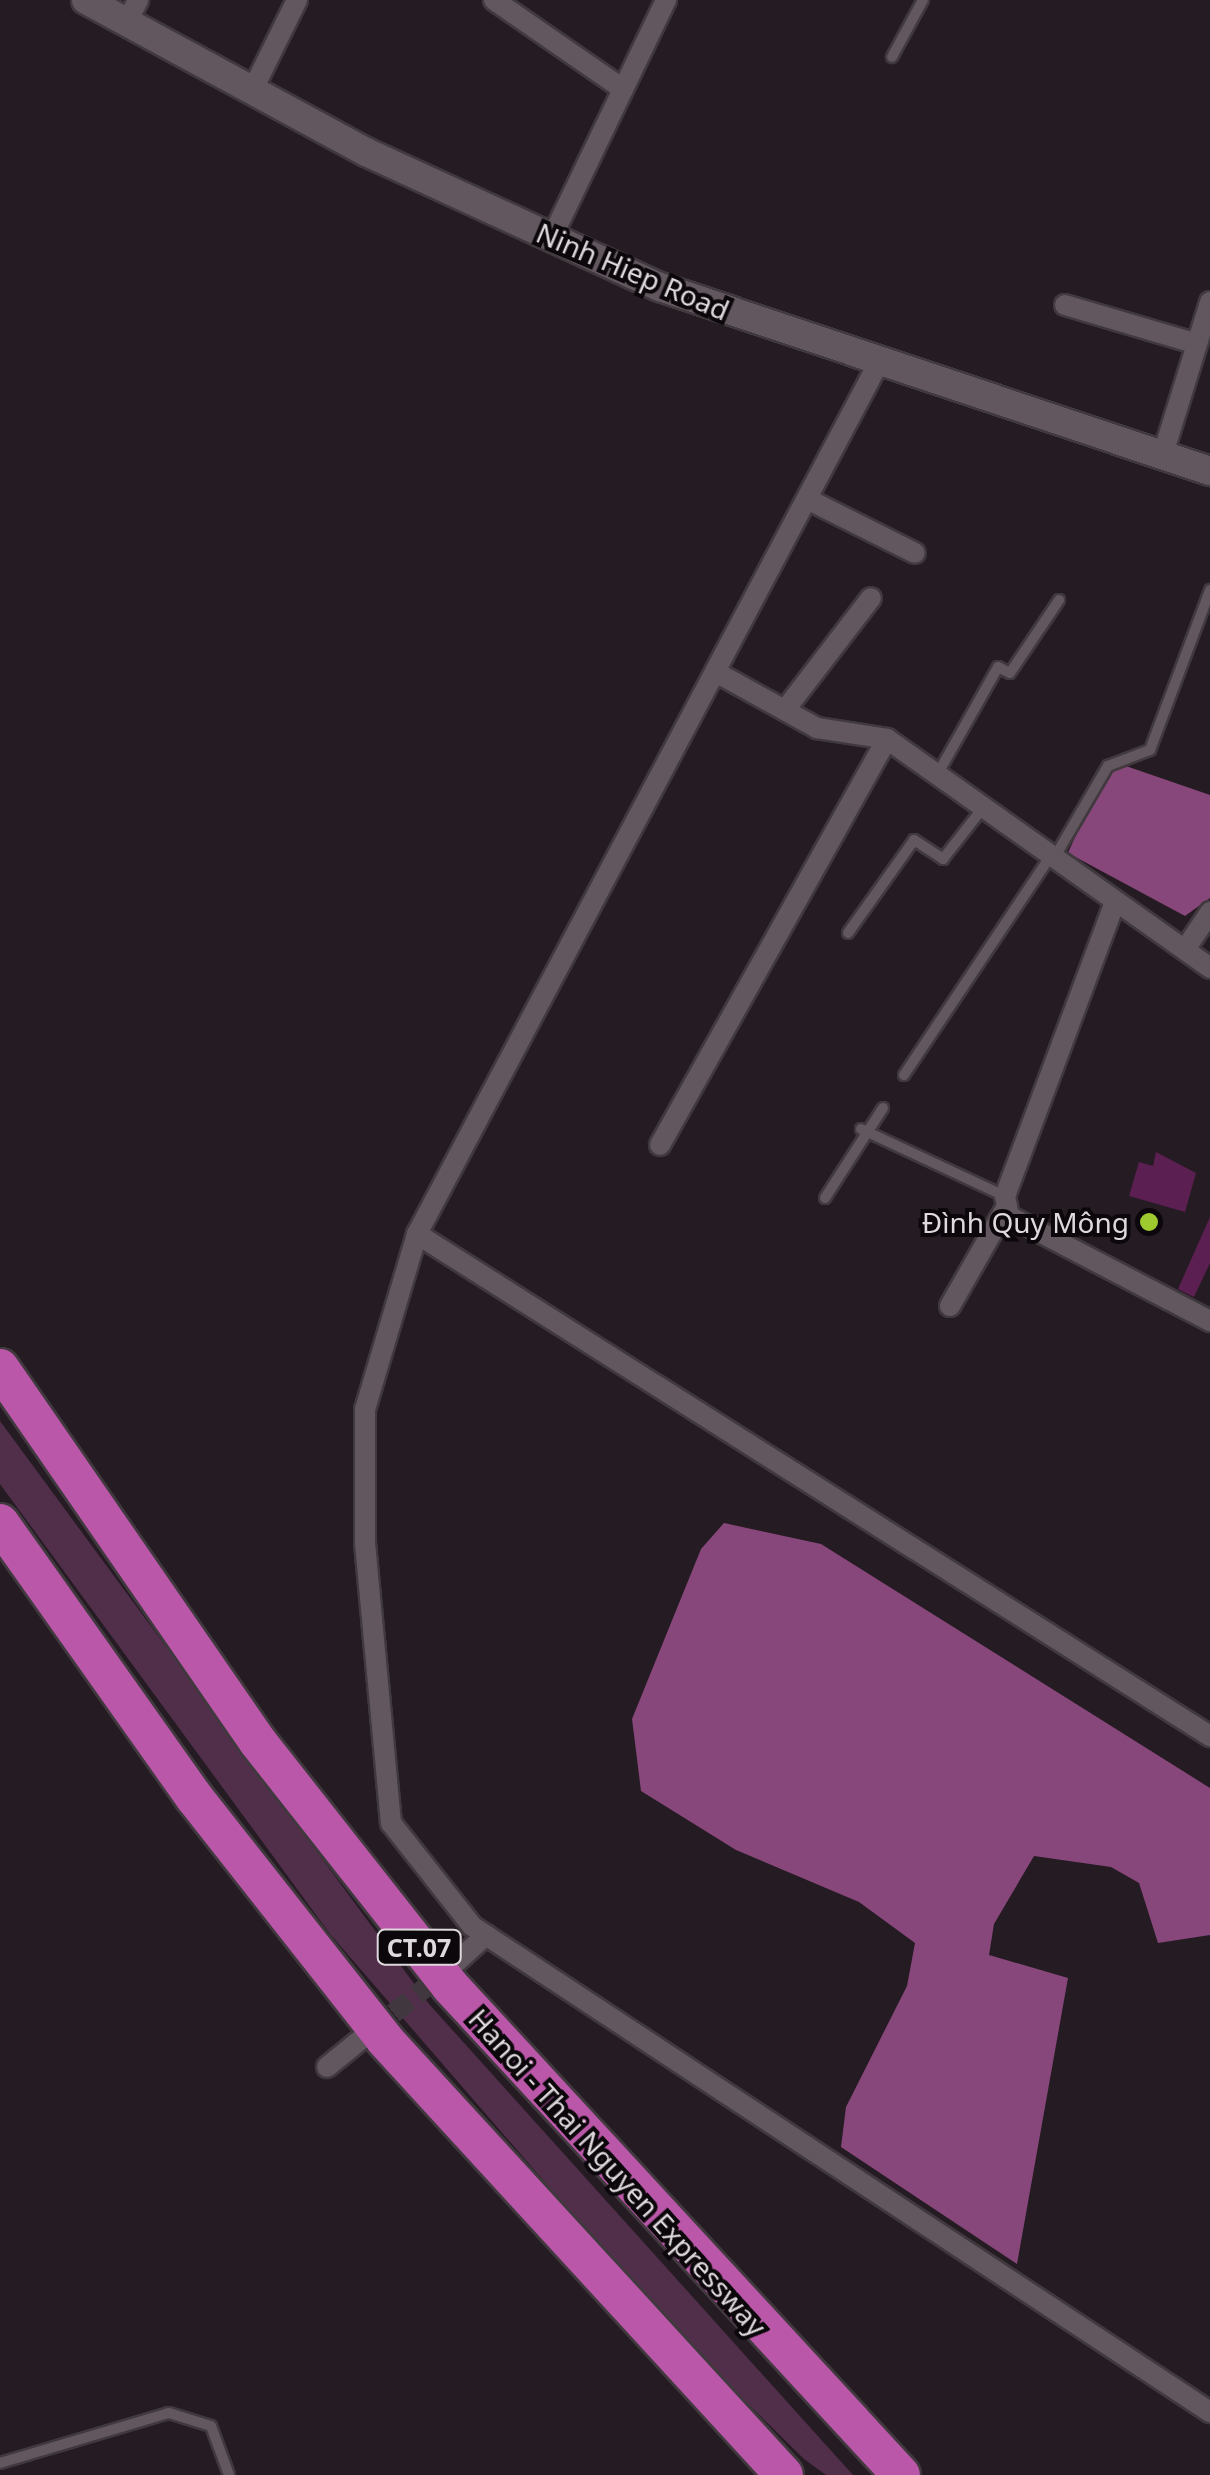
<!DOCTYPE html>
<html>
<head>
<meta charset="utf-8">
<style>
  body { margin:0 }
  #map { position:relative; width:1210px; height:2475px; overflow:hidden; background:#251b23; font-family:"Noto Sans",sans-serif }
  div>[style] { position:absolute }
  .green>* { inset:0; background:#512e4a }
  .water>* { inset:0; background:#87477a }
  .building>* { inset:0; background:#5c1f52 }
  .minor-tunnel>* { height:20px; margin-top:-10px; transform-origin:0; background:repeating-linear-gradient(90deg,#41383f 0 20px,transparent 0 30px) }
  .roads { filter:drop-shadow(2px 0 #40393e) drop-shadow(-2px 0 #40393e) drop-shadow(0 2px #40393e) drop-shadow(0 -2px #40393e) }
  .service>* { height:10px; margin:-5px; padding:0 5px; transform-origin:5px; border-radius:5px; background:#62575f }
  .minor>* { height:20px; margin:-10px; padding:0 10px; transform-origin:10px; border-radius:10px; background:#62575f }
  .secondary>* { height:28px; margin:-14px; padding:0 14px; transform-origin:14px; border-radius:14px; background:#62575f }
  .motorway>* { height:38px; margin:-19px; padding:0 19px; transform-origin:19px; border-radius:19px; background:#bb57a9 }
  .dots>* { width:28px; height:28px; translate:-50% -50%; box-sizing:border-box; border:5px solid #0b070a; border-radius:50% }
  span { translate:-50% -50%; white-space:nowrap; text-align:center; line-height:1.15; -webkit-text-stroke:8px #0b070a; paint-order:stroke }
  .shield-label span { padding:2px 8px; background:#0b070a; border:2px solid; border-radius:8px; -webkit-text-stroke-width:0 }
  .shield-label { font-size:25px; color:#dfd9dd; font-weight:700 }
  .street-label { font-size:28px; color:#dfd9dd }
  .poi-label { font-size:28px; color:#dfd9dd }
  .right { translate:-100% -50%; text-align:right }
</style>
</head>
<body>
<div id="map">
  <div class="green">
    <div style="clip-path:polygon(0 1421px,429px 2004px,853px 2475px,826px 2475px,804px 2459px,672px 2329px,330px 1934px,0 1484px)"></div>
  </div>
  <div class="water">
    <div style="clip-path:polygon(1123px 765px,1210px 795px,1210px 898px,1185px 916px,1068px 853px,1100px 780px)"></div>
    <div style="clip-path:polygon(724px 1523px,821px 1544px,1210px 1788px,1210px 1935px,1158px 1943px,1139px 1883px,1111px 1867px,1034px 1856px,994px 1924px,989px 1955px,1068px 1978px,1017px 2264px,841px 2147px,846px 2107px,907px 1986px,915px 1943px,859px 1902px,736px 1850px,641px 1791px,632px 1719px,701px 1549px)"></div>
  </div>
  <div class="building">
    <div style="clip-path:polygon(1156px 1152px,1196px 1173px,1185px 1212px,1129px 1196px,1139px 1162px,1153px 1166px)"></div>
    <div style="clip-path:polygon(1210px 1217px,1210px 1263px,1194px 1297px,1178px 1289px)"></div>
  </div>
  <div class="minor-tunnel">
    <div style="left:370px;top:2032px;width:96px;rotate:-38.7deg"></div>
  </div>
  <div class="roads">
    <div class="service">
      <div style="left:892px;top:57px;width:65px;rotate:-61.5deg"></div>
      <div style="left:937px;top:775px;width:124px;rotate:-60.5deg"></div>
      <div style="left:998px;top:667px;width:13px;rotate:27deg"></div>
      <div style="left:1010px;top:673px;width:88px;rotate:-56.1deg"></div>
      <div style="left:1053px;top:860px;width:109px;rotate:-59.7deg"></div>
      <div style="left:1108px;top:766px;width:45px;rotate:-20.9deg"></div>
      <div style="left:1150px;top:750px;width:171px;rotate:-69.4deg"></div>
      <div style="left:848px;top:933px;width:114px;rotate:-54.6deg"></div>
      <div style="left:914px;top:840px;width:35px;rotate:33deg"></div>
      <div style="left:943px;top:859px;width:63px;rotate:-52deg"></div>
      <div style="left:904px;top:1075px;width:261px;rotate:-56.2deg"></div>
      <div style="left:861px;top:1129px;width:159px;rotate:25deg"></div>
      <div style="left:825px;top:1198px;width:107px;rotate:-57.2deg"></div>
      <div style="left:0;top:2463px;width:176px;rotate:-16.5deg"></div>
      <div style="left:169px;top:2413px;width:44px;rotate:17.2deg"></div>
      <div style="left:211px;top:2426px;width:52px;rotate:69.8deg"></div>
    </div>
    <div class="minor">
      <div style="left:494px;top:0;width:157px;rotate:34.6deg"></div>
      <div style="left:126px;top:23px;width:26px;rotate:-62deg"></div>
      <div style="left:252px;top:91px;width:102px;rotate:-63.7deg"></div>
      <div style="left:552px;top:237px;width:263px;rotate:-64.3deg"></div>
      <div style="left:1065px;top:305px;width:134px;rotate:16.4deg"></div>
      <div style="left:878px;top:364px;width:985px;rotate:117.92deg"></div>
      <div style="left:417px;top:1234px;width:183px;rotate:106.5deg"></div>
      <div style="left:365px;top:1409px;width:134px;rotate:90deg"></div>
      <div style="left:365px;top:1543px;width:281px;rotate:84.7deg"></div>
      <div style="left:391px;top:1823px;width:131px;rotate:51.8deg"></div>
      <div style="left:472px;top:1926px;width:884px;rotate:33.37deg"></div>
      <div style="left:1163px;top:454px;width:159px;rotate:-72.8deg"></div>
      <div style="left:811px;top:501px;width:116px;rotate:26.6deg"></div>
      <div style="left:721px;top:675px;width:110px;rotate:28.9deg"></div>
      <div style="left:817px;top:728px;width:71px;rotate:8.9deg"></div>
      <div style="left:887px;top:739px;width:396px;rotate:35.3deg"></div>
      <div style="left:785px;top:710px;width:141px;rotate:-52.5deg"></div>
      <div style="left:1115px;top:902px;width:314px;rotate:110.5deg"></div>
      <div style="left:1005px;top:1196px;width:20px;rotate:79deg"></div>
      <div style="left:1009px;top:1216px;width:227px;rotate:27.6deg"></div>
      <div style="left:1188px;top:945px;width:40px;rotate:-56deg"></div>
      <div style="left:660px;top:1145px;width:465px;rotate:-60.8deg"></div>
      <div style="left:417px;top:1234px;width:939px;rotate:32.34deg"></div>
      <div style="left:950px;top:1306px;width:115px;rotate:-60.3deg"></div>
      <div style="left:450px;top:1968px;width:49px;rotate:-42.5deg"></div>
      <div style="left:327px;top:2067px;width:49px;rotate:-39.2deg"></div>
    </div>
    <div class="secondary">
      <div style="left:86px;top:0;width:319px;rotate:28.5deg"></div>
      <div style="left:366px;top:152px;width:324px;rotate:24.7deg"></div>
      <div style="left:660px;top:287px;width:580px;rotate:18.5deg"></div>
    </div>
    <div class="motorway">
      <div style="left:0;top:1368px;width:454px;rotate:55.4deg"></div>
      <div style="left:258px;top:1742px;width:310px;rotate:51.8deg"></div>
      <div style="left:450px;top:1986px;width:665px;rotate:47.31deg"></div>
      <div style="left:0;top:1523px;width:336px;rotate:54.7deg"></div>
      <div style="left:194px;top:1797px;width:309px;rotate:51.8deg"></div>
      <div style="left:385px;top:2040px;width:590px;rotate:47.47deg"></div>
    </div>
  </div>
  <div class="dots">
    <div style="left:1149px;top:1222px;background:#9eca2f"></div>
  </div>
  <div class="shield-label">
    <span style="left:419px;top:1947px">CT.07</span>
  </div>
  <div class="street-label">
    <span style="left:633px;top:271px;rotate:23deg">Ninh Hiep Road</span>
    <span style="left:618px;top:2172px;rotate:48deg">Hanoi - Thai Nguyen Expressway</span>
  </div>
  <div class="poi-label">
    <span class="right" style="left:1129px;top:1222px">Đình Quy Mông</span>
  </div>
</div>
</body>
</html>
